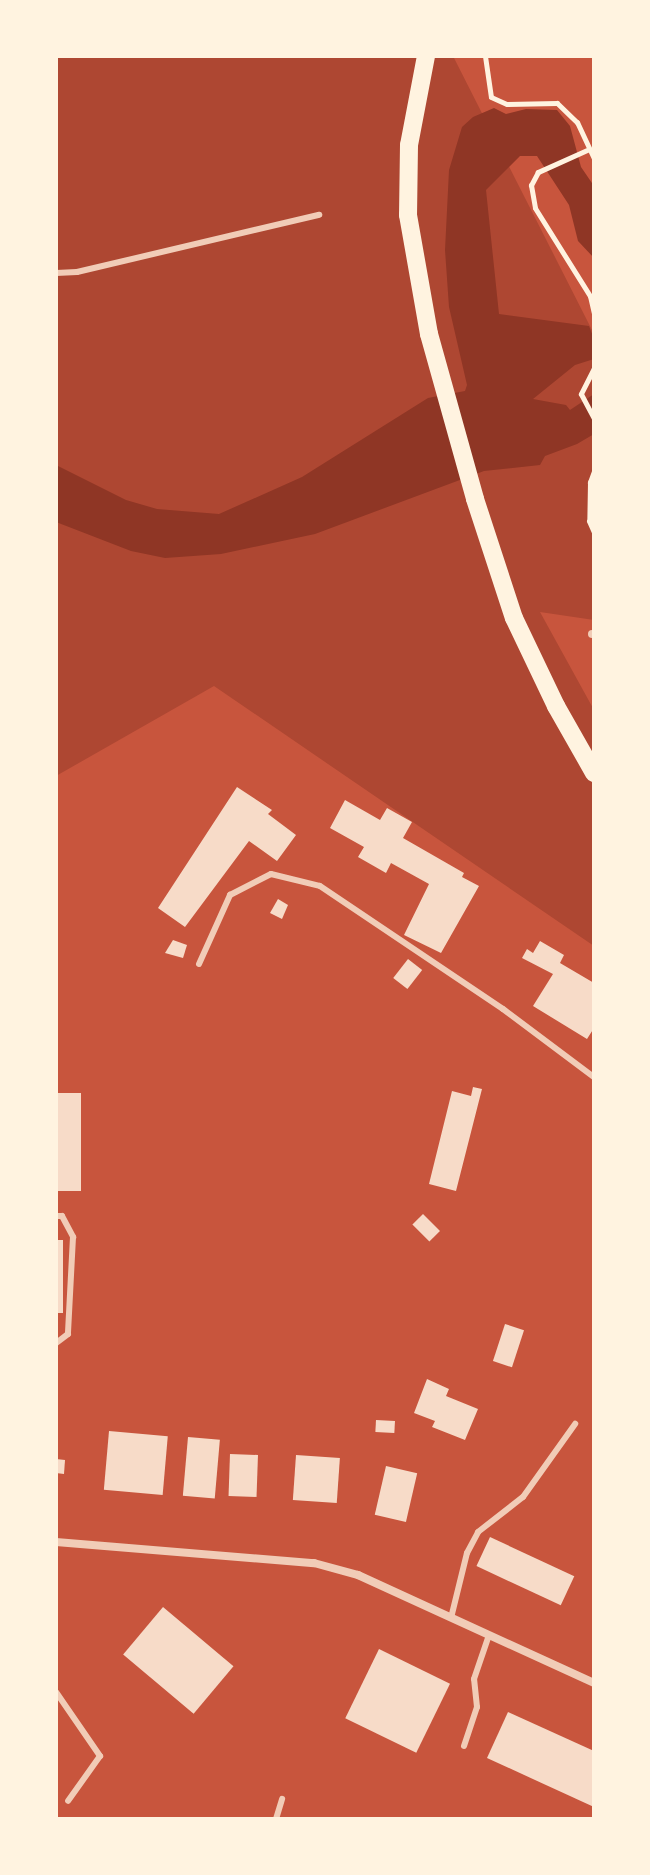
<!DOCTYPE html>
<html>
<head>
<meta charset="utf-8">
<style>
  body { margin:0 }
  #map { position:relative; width:650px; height:1875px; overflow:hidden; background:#c8553d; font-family:Overpass,sans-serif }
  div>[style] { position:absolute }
  .green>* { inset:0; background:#ae4732 }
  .water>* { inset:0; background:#8f3625 }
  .building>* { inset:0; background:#f7dbc8; transform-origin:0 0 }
  .path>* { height:5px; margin:-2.5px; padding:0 2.5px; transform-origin:2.5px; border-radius:2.5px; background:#fff3e0 }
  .service>* { height:6px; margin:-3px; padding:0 3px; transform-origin:3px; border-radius:3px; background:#f1ccb7 }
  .minor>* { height:8px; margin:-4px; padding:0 4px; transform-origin:4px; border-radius:4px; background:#f1ccb7 }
  .primary>* { height:18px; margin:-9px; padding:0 9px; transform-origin:9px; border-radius:9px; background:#fff3e0 }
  span { translate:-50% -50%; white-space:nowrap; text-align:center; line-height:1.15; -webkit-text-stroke:7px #fff3e0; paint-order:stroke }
  .frame { position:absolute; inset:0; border:58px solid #fff3e0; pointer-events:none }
</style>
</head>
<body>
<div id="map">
  <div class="green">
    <div style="clip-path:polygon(56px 56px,453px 56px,594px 334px,594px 620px,540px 612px,594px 710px,594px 946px,214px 686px,56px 776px)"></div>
  </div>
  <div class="water">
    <div style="clip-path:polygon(494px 108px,506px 114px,526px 109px,557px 110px,570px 126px,581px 167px,594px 186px,594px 258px,578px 241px,569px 205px,537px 156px,520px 156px,486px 190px,499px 314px,589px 326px,594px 339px,594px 359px,575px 365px,533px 399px,566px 405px,570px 410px,594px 394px,594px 434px,577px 444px,545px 456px,540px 465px,484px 471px,315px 534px,221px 554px,165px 558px,131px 551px,56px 522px,56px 465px,126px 500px,157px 509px,219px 514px,302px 477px,428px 398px,465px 391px,467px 385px,449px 307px,445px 250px,449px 170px,462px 127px,473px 117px)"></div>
  </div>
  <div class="building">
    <div style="clip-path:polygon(237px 787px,272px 810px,268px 814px,296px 835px,277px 861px,249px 841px,185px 927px,158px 908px)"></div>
    <div style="clip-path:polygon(345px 800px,380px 820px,387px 808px,412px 822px,403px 838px,464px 873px,462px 877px,479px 886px,441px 953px,404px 935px,429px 884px,391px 863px,386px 873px,358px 857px,364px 847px,330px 828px)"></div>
    <div style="clip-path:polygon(278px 899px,288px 905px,282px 919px,270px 913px)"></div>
    <div style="clip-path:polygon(173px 940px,187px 945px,183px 958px,165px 953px)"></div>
    <div style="clip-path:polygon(540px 941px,564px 955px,560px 963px,594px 983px,594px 1028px,587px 1039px,533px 1006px,553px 974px,522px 958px,527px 949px,533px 953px)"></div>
    <div style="left:408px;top:959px;width:18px;height:24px;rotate:38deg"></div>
    <div style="clip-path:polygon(473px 1087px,482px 1089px,456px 1191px,429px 1184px,452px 1091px,471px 1096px)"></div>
    <div style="left:56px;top:1093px;width:25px;height:98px"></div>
    <div style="left:423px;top:1214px;width:24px;height:15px;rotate:45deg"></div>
    <div style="left:56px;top:1240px;width:7px;height:73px"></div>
    <div style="left:505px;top:1324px;width:20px;height:39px;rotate:18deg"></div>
    <div style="clip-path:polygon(427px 1379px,449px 1389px,446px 1396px,478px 1409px,465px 1440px,432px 1427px,435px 1421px,414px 1413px)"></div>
    <div style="left:376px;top:1420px;width:19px;height:12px;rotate:3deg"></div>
    <div style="left:109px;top:1431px;width:59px;height:59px;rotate:5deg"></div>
    <div style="left:188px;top:1437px;width:32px;height:59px;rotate:5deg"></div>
    <div style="left:230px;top:1454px;width:28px;height:42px;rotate:2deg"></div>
    <div style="left:296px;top:1455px;width:44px;height:45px;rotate:4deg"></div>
    <div style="clip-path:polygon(56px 1459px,65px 1460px,64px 1474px,56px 1473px)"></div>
    <div style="left:386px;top:1466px;width:32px;height:50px;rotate:13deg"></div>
    <div style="left:490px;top:1537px;width:93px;height:32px;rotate:25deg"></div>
    <div style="left:163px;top:1607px;width:92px;height:62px;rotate:40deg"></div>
    <div style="left:379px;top:1649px;width:79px;height:77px;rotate:26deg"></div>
    <div style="clip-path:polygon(508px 1712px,594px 1751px,594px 1807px,487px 1758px)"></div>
  </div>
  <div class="path">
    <div style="left:485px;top:56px;width:41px;rotate:81.7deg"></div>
    <div style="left:491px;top:97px;width:17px;rotate:24deg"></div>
    <div style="left:507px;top:104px;width:50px;rotate:-1.1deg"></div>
    <div style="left:557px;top:103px;width:28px;rotate:44deg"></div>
    <div style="left:577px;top:122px;width:40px;rotate:65deg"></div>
    <div style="left:587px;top:150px;width:54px;rotate:155.8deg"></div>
    <div style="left:538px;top:172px;width:15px;rotate:118deg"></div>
    <div style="left:531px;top:185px;width:23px;rotate:80deg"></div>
    <div style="left:535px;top:208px;width:104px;rotate:58deg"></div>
    <div style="left:590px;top:296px;width:17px;rotate:77deg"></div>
    <div style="left:594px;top:368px;width:29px;rotate:117deg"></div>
    <div style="left:581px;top:394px;width:27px;rotate:62deg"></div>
    <div style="left:594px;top:471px;width:12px;rotate:110deg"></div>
    <div style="left:590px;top:482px;width:39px;rotate:91deg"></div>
    <div style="left:589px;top:521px;width:12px;rotate:66deg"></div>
  </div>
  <div class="service">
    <div style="left:56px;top:273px;width:21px;rotate:-3deg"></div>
    <div style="left:77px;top:272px;width:249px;rotate:-13.3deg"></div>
    <div style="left:199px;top:964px;width:76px;rotate:-65.8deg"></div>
    <div style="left:230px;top:895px;width:46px;rotate:-27.1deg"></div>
    <div style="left:271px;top:874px;width:50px;rotate:13.8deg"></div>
    <div style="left:320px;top:886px;width:220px;rotate:33.9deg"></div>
    <div style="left:503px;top:1009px;width:114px;rotate:36.8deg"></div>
    <div style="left:56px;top:1216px;width:6px"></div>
    <div style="left:62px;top:1216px;width:24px;rotate:62deg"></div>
    <div style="left:73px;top:1237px;width:97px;rotate:93deg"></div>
    <div style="left:68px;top:1334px;width:15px;rotate:143deg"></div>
    <div style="left:451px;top:1618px;width:67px;rotate:-76.2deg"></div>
    <div style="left:467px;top:1553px;width:24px;rotate:-62deg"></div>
    <div style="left:478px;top:1532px;width:57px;rotate:-37.9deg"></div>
    <div style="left:523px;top:1497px;width:90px;rotate:-54.5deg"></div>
    <div style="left:56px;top:1692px;width:78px;rotate:55.5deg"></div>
    <div style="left:100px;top:1756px;width:55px;rotate:125.4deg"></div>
    <div style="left:464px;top:1746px;width:41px;rotate:-71.6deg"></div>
    <div style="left:477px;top:1707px;width:28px;rotate:-96deg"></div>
    <div style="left:474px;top:1679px;width:46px;rotate:-71.2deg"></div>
    <div style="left:276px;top:1819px;width:21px;rotate:-73deg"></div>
  </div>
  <div class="minor">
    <div style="left:592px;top:634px;width:2px"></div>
    <div style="left:56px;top:1542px;width:259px;rotate:4.7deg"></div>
    <div style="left:314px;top:1563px;width:46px;rotate:15.3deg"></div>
    <div style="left:358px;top:1575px;width:260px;rotate:24.6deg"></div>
  </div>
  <div class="primary">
    <div style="left:426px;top:56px;width:91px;rotate:100.8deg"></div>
    <div style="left:409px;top:145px;width:70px;rotate:90.8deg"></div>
    <div style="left:408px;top:215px;width:121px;rotate:80deg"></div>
    <div style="left:429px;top:334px;width:171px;rotate:74.4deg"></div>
    <div style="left:475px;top:499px;width:125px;rotate:71.9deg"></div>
    <div style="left:514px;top:618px;width:98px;rotate:64.5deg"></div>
    <div style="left:556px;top:706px;width:77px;rotate:60.4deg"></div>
  </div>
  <div class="frame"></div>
</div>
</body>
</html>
